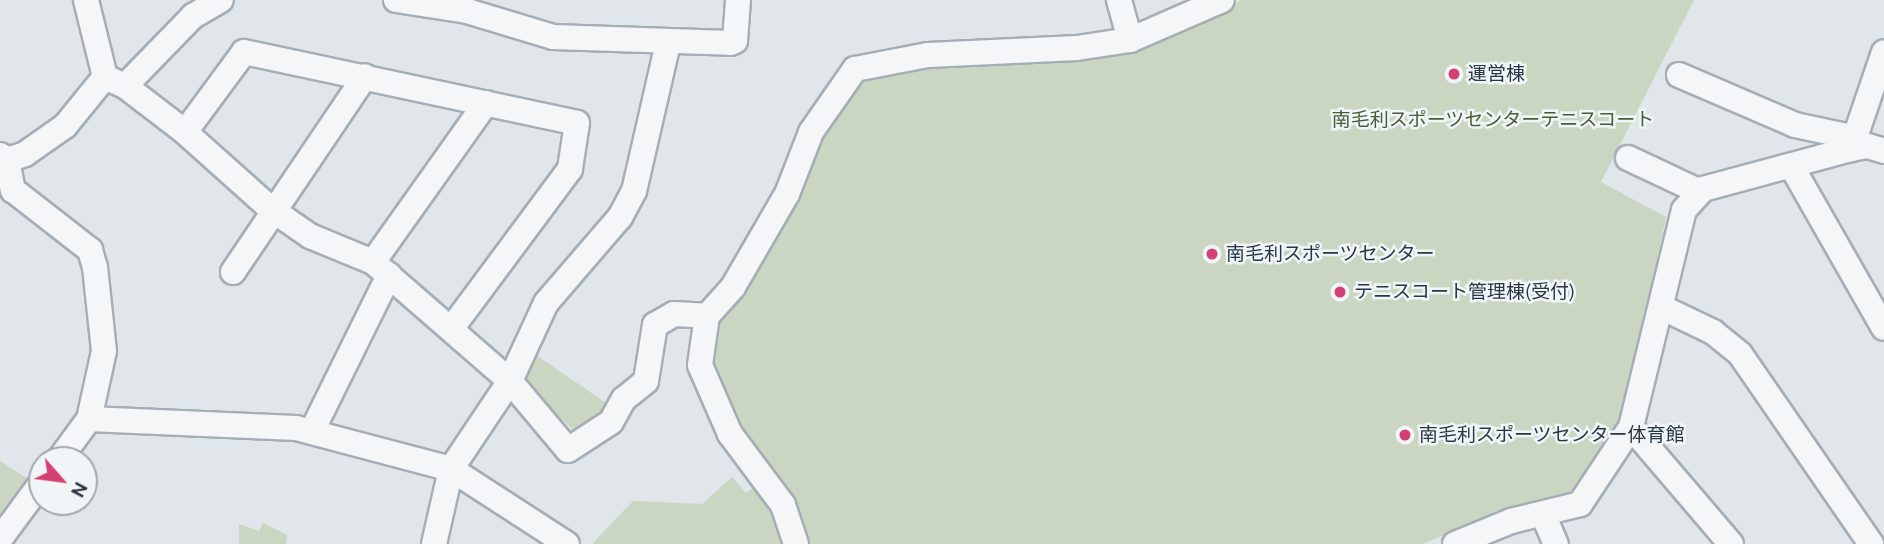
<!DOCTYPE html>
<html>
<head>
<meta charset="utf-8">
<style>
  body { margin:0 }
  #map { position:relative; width:1884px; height:544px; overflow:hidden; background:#e1e6ea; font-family:Ubuntu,"Noto Sans JP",sans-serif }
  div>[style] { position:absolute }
  .green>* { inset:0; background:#cad5c2 }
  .roads { filter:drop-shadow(2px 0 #a6aeb5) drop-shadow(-2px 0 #a6aeb5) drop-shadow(0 2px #a6aeb5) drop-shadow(0 -2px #a6aeb5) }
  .minor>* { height:24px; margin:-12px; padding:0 12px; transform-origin:12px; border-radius:12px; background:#f4f6f8 }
  .dots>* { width:19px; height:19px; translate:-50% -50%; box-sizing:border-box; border:4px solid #f1f5f7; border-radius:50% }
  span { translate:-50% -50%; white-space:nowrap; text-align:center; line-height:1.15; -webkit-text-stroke:5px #f1f5f7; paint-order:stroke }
  .poi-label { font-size:19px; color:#283743 }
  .left { translate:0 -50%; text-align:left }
  .park-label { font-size:19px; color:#455f35 }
  .north { position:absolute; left:28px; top:446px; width:70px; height:70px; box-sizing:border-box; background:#f1f5f7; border:2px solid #a1a9af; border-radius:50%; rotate:118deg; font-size:19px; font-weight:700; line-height:28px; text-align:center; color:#283743 }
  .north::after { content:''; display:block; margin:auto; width:24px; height:32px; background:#d54072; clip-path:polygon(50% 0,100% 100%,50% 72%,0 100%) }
</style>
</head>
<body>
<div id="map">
  <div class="green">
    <div style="clip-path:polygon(1241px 0,1694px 0,1601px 182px,1666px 217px,1624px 415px,1567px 496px,1497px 512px,1423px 544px,801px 544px,735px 427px,713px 369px,710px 344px,713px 320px,818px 137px,858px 79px,871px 71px,1123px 52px,1193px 28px)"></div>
    <div style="clip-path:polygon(530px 351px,612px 407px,575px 432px,525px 382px,522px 370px)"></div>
    <div style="clip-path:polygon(0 461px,33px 482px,0 525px)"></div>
    <div style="clip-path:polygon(732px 477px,746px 493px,756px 486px,786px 544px,592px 544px,633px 501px,702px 504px)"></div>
    <div style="clip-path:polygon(263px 523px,287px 535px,286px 544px,239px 544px,239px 524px,259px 531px)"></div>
  </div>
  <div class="roads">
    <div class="minor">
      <div style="left:396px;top:0;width:72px;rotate:8.8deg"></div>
      <div style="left:467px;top:11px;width:90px;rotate:16.8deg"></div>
      <div style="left:553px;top:37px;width:177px;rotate:1.9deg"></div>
      <div style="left:730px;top:43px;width:5px;rotate:-22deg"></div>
      <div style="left:735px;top:41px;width:41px;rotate:-85.8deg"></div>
      <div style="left:1119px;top:0;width:41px;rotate:74.6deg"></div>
      <div style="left:668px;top:43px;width:152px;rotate:102.9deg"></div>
      <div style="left:634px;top:191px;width:30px;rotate:118deg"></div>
      <div style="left:620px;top:217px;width:113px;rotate:130.7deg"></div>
      <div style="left:546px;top:303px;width:86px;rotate:114.8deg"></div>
      <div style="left:510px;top:381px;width:90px;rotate:50deg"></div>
      <div style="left:568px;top:450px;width:51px;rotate:-33.1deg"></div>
      <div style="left:611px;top:422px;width:26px;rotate:-61deg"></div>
      <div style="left:624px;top:399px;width:28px;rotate:-39deg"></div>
      <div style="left:646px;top:381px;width:57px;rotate:-80.9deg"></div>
      <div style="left:655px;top:325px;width:22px;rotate:-30deg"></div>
      <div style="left:674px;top:314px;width:33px;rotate:3deg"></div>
      <div style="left:1679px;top:75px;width:126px;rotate:23.3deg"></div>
      <div style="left:1795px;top:125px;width:58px;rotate:11.9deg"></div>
      <div style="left:125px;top:86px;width:98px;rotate:-45.8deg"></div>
      <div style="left:193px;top:16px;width:32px;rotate:-30deg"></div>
      <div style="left:185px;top:132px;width:99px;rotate:-53.6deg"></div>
      <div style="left:244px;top:52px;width:340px;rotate:12deg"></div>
      <div style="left:577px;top:123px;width:47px;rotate:98.7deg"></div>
      <div style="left:570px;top:169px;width:198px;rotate:126.6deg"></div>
      <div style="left:1851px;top:149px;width:17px;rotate:-10deg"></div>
      <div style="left:1868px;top:146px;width:17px;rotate:17deg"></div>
      <div style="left:0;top:155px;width:9px;rotate:36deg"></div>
      <div style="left:7px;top:160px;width:19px;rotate:-18deg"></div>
      <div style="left:25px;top:154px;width:49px;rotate:-35deg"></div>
      <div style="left:65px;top:126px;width:63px;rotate:-50.8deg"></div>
      <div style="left:1628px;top:158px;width:77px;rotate:25.2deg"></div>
      <div style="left:7px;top:160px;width:31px;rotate:79deg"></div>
      <div style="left:13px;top:190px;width:98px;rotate:37.9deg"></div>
      <div style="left:90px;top:250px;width:18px;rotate:74deg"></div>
      <div style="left:95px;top:267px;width:84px;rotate:83.9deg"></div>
      <div style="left:104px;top:351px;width:70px;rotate:102.4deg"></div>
      <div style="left:1792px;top:167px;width:185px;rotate:60.3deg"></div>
      <div style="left:373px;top:262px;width:195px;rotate:-54.6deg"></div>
      <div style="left:233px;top:272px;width:236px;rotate:-56deg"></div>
      <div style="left:1661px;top:307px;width:58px;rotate:25.7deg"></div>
      <div style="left:1713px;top:332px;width:35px;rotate:39deg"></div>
      <div style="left:1740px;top:354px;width:231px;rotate:55.4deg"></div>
      <div style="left:1631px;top:427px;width:154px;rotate:49.5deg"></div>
      <div style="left:312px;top:431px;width:174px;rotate:-63.7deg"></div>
      <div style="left:59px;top:460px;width:51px;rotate:-53.8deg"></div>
      <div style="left:89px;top:419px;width:207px;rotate:2.5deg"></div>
      <div style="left:296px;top:428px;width:160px;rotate:14.8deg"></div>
      <div style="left:451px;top:469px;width:106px;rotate:-56.2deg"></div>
      <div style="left:510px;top:381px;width:181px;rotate:-139deg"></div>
      <div style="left:373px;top:262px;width:68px;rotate:-157.6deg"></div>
      <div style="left:310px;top:236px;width:47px;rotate:-145.3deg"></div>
      <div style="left:271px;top:209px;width:115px;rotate:-138.2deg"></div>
      <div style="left:185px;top:132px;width:76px;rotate:-142.5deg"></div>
      <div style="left:125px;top:86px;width:22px;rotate:-156deg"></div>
      <div style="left:105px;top:77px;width:79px;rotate:-103.9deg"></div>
      <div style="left:1543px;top:514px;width:33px;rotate:67deg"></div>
      <div style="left:0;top:539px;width:71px;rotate:-53.6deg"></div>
      <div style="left:434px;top:544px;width:77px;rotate:-77.2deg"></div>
      <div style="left:451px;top:469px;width:138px;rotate:32.9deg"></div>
      <div style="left:796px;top:544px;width:41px;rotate:-108.4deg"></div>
      <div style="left:783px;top:505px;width:89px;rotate:-126.7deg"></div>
      <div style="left:730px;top:434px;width:75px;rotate:-113.5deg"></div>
      <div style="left:700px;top:365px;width:49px;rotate:-81.9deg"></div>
      <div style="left:707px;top:316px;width:39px;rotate:-48deg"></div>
      <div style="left:733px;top:287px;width:108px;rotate:-59.9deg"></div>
      <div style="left:787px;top:194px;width:66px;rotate:-68.8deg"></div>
      <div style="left:811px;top:132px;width:77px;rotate:-55.1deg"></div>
      <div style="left:855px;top:69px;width:74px;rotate:-10.9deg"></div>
      <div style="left:928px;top:55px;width:149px;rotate:-2.7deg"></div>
      <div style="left:1077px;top:48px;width:54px;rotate:-8.6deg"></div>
      <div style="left:1130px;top:40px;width:100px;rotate:-23.5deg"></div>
      <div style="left:1455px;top:544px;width:61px;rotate:-22.3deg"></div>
      <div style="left:1511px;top:521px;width:71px;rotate:-13.8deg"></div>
      <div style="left:1580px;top:504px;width:92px;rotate:-56.5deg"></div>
      <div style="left:1631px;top:427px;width:223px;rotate:-76.3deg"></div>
      <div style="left:1684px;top:210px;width:28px;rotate:-48deg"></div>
      <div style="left:1703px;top:189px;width:153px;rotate:-15.1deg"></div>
      <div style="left:1851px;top:149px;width:102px;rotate:-71.2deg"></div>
    </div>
  </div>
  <div class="dots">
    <div style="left:1454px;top:74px;background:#d54072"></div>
    <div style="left:1212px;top:254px;background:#d54072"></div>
    <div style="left:1340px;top:292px;background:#d54072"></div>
    <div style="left:1405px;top:435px;background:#d54072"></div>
  </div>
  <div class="poi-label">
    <span class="left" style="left:1468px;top:74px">運営棟</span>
    <span class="left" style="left:1226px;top:254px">南毛利スポーツセンター</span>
    <span class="left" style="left:1354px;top:292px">テニスコート管理棟(受付)</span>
    <span class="left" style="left:1419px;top:435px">南毛利スポーツセンター体育館</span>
  </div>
  <div class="park-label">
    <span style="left:1493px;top:120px">南毛利スポーツセンターテニスコート</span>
  </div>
  <div class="north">N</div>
</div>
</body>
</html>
